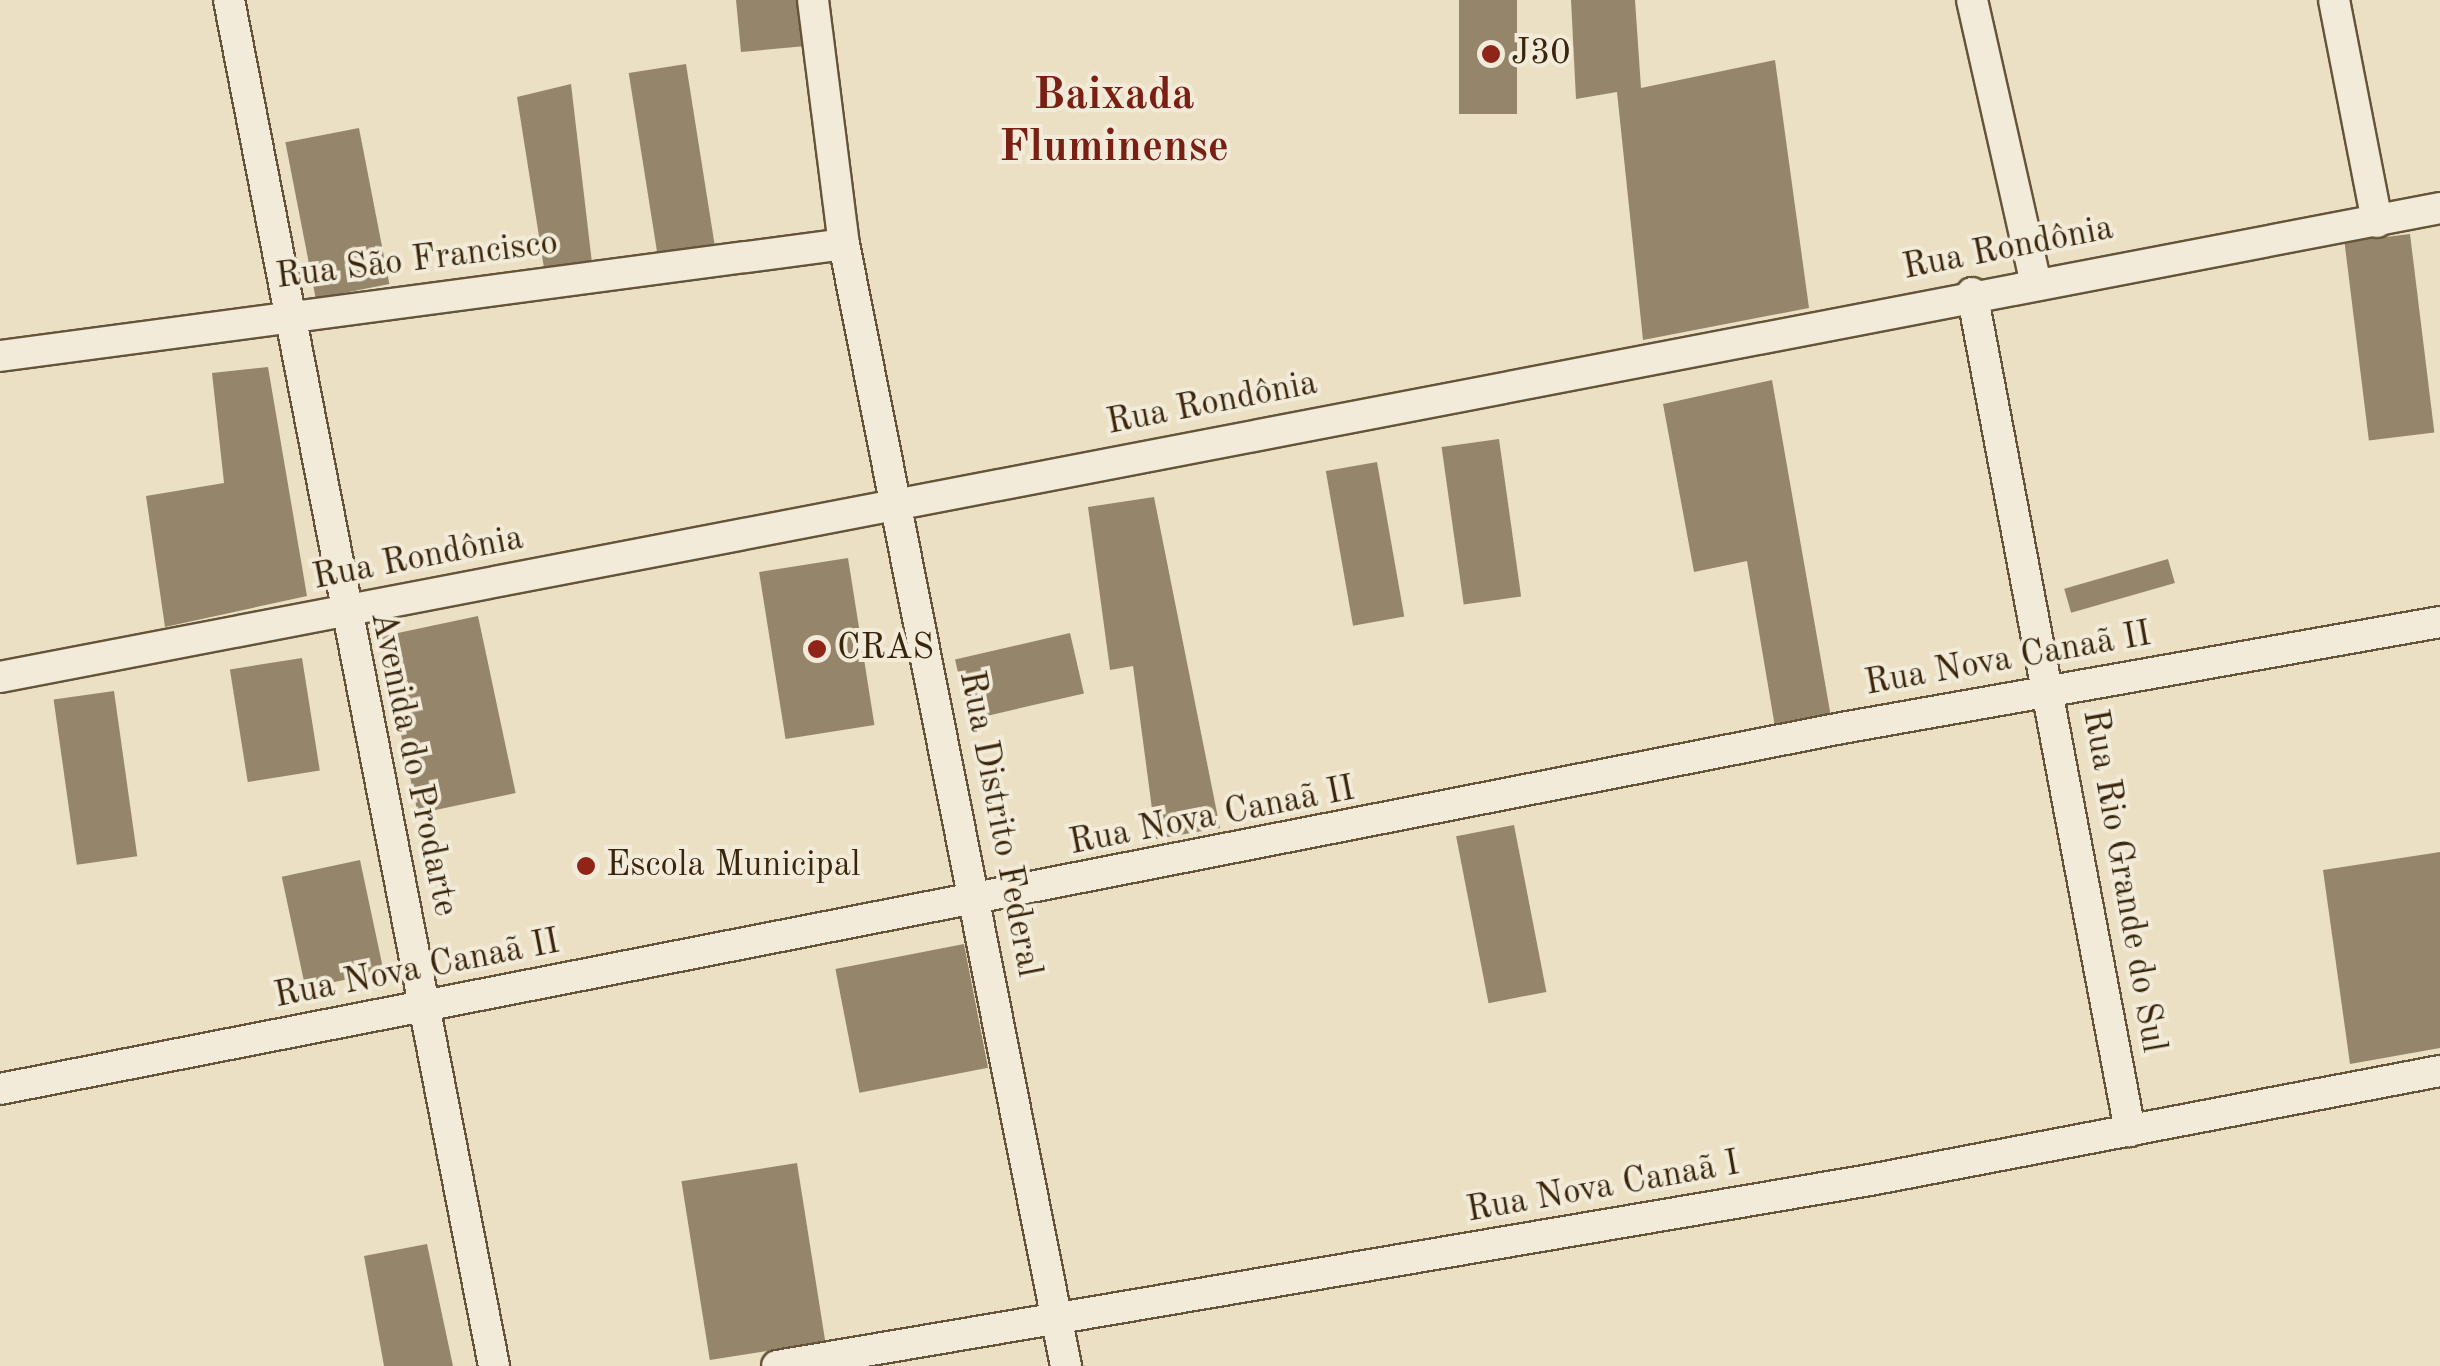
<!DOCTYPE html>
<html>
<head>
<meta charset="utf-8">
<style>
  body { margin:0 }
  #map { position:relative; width:2440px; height:1366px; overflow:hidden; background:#ebe0c4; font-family:"Old Standard TT",serif }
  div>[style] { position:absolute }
  .building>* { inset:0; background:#95866b; transform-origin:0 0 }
  .roads { filter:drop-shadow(2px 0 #655439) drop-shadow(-2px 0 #655439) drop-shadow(0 2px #655439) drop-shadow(0 -2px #655439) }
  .street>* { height:30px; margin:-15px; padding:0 15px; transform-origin:15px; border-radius:15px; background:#f2ebd9 }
  .dots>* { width:28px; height:28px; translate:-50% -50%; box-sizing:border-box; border:5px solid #f2ebd9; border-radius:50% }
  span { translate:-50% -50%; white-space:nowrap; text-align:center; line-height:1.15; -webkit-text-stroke:8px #f2ebd9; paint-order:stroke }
  .poi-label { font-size:35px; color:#38250b }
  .left { translate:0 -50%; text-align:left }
  .street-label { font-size:35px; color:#38250b }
  .district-label { font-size:45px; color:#7a1f14; font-weight:700 }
</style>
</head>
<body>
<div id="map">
  <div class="building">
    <div style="clip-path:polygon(736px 0,799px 0,806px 46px,741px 52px)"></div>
    <div style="left:1459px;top:0;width:58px;height:114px"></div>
    <div style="clip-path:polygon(1571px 0,1635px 0,1641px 88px,1775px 60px,1809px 308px,1643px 340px,1617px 92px,1576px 99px)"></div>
    <div style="left:686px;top:64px;width:182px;height:58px;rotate:81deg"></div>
    <div style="clip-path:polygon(571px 84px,592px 263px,544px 268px,517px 97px)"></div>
    <div style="left:359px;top:128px;width:159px;height:75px;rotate:79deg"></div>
    <div style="left:2410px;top:234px;width:200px;height:66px;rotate:83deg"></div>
    <div style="clip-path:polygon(268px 367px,307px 596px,165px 627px,146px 496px,224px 483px,212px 373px)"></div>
    <div style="clip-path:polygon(1772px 380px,1831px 717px,1775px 727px,1747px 561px,1694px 572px,1663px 404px)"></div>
    <div style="left:1499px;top:439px;width:159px;height:58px;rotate:82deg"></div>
    <div style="left:1377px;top:462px;width:157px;height:52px;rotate:80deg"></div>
    <div style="clip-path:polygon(1154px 497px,1220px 828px,1156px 839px,1133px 666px,1110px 670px,1088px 507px)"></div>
    <div style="left:848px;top:558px;width:169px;height:90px;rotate:81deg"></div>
    <div style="left:2168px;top:559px;width:25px;height:108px;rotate:74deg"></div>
    <div style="left:478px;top:616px;width:181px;height:100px;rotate:78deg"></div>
    <div style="left:1070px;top:633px;width:62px;height:118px;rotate:77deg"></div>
    <div style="left:302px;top:658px;width:114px;height:73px;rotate:81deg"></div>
    <div style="left:114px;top:691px;width:167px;height:61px;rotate:82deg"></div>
    <div style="left:1514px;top:825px;width:170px;height:59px;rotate:79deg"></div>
    <div style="clip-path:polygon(2440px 852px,2440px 1048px,2350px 1064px,2323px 870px)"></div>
    <div style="left:360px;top:860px;width:114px;height:80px;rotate:78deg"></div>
    <div style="left:964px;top:944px;width:126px;height:131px;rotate:79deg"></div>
    <div style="left:797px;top:1163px;width:181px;height:117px;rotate:81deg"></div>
    <div style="clip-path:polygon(427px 1244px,453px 1366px,384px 1366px,364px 1256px)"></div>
  </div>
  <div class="roads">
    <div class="street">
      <div style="left:229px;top:0;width:1391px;rotate:79.02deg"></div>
      <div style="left:813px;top:0;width:246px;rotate:82.8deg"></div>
      <div style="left:844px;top:244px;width:1144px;rotate:78.81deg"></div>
      <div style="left:1972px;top:0;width:287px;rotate:77.3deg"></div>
      <div style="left:2334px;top:0;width:226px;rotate:79deg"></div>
      <div style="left:1972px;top:293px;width:853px;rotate:79.32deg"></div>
      <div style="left:0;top:356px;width:851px;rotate:-7.56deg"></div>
      <div style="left:0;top:677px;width:2485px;rotate:-10.88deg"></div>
      <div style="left:0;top:1089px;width:1877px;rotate:-11.09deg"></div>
      <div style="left:1842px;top:728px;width:607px;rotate:-10.05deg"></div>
      <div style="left:777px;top:1366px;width:1109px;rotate:-9.66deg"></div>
      <div style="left:1870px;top:1180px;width:580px;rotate:-10.83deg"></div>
    </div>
  </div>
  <div class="dots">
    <div style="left:1491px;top:54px;background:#8f2418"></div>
    <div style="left:817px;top:649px;background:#8f2418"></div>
    <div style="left:586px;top:866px;background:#8f2418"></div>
  </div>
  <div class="poi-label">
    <span class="left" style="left:1511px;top:54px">J30</span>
    <span class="left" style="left:837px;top:649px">CRAS</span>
    <span class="left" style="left:606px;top:866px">Escola Municipal</span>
  </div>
  <div class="street-label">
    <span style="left:2008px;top:249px;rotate:-11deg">Rua Rondônia</span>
    <span style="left:417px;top:261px;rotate:-7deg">Rua São Francisco</span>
    <span style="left:1212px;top:404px;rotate:-11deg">Rua Rondônia</span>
    <span style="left:418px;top:559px;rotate:-11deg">Rua Rondônia</span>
    <span style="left:2008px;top:660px;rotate:-10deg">Rua Nova Canaã II</span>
    <span style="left:413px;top:764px;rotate:78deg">Avenida do Prodarte</span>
    <span style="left:1212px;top:817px;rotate:-11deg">Rua Nova Canaã II</span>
    <span style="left:999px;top:824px;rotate:79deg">Rua Distrito Federal</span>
    <span style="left:2123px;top:881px;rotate:80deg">Rua Rio Grande do Sul</span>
    <span style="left:417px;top:970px;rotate:-11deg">Rua Nova Canaã II</span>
    <span style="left:1603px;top:1188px;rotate:-10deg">Rua Nova Canaã I</span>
  </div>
  <div class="district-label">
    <span style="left:1114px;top:123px">Baixada<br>Fluminense</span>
  </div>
</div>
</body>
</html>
